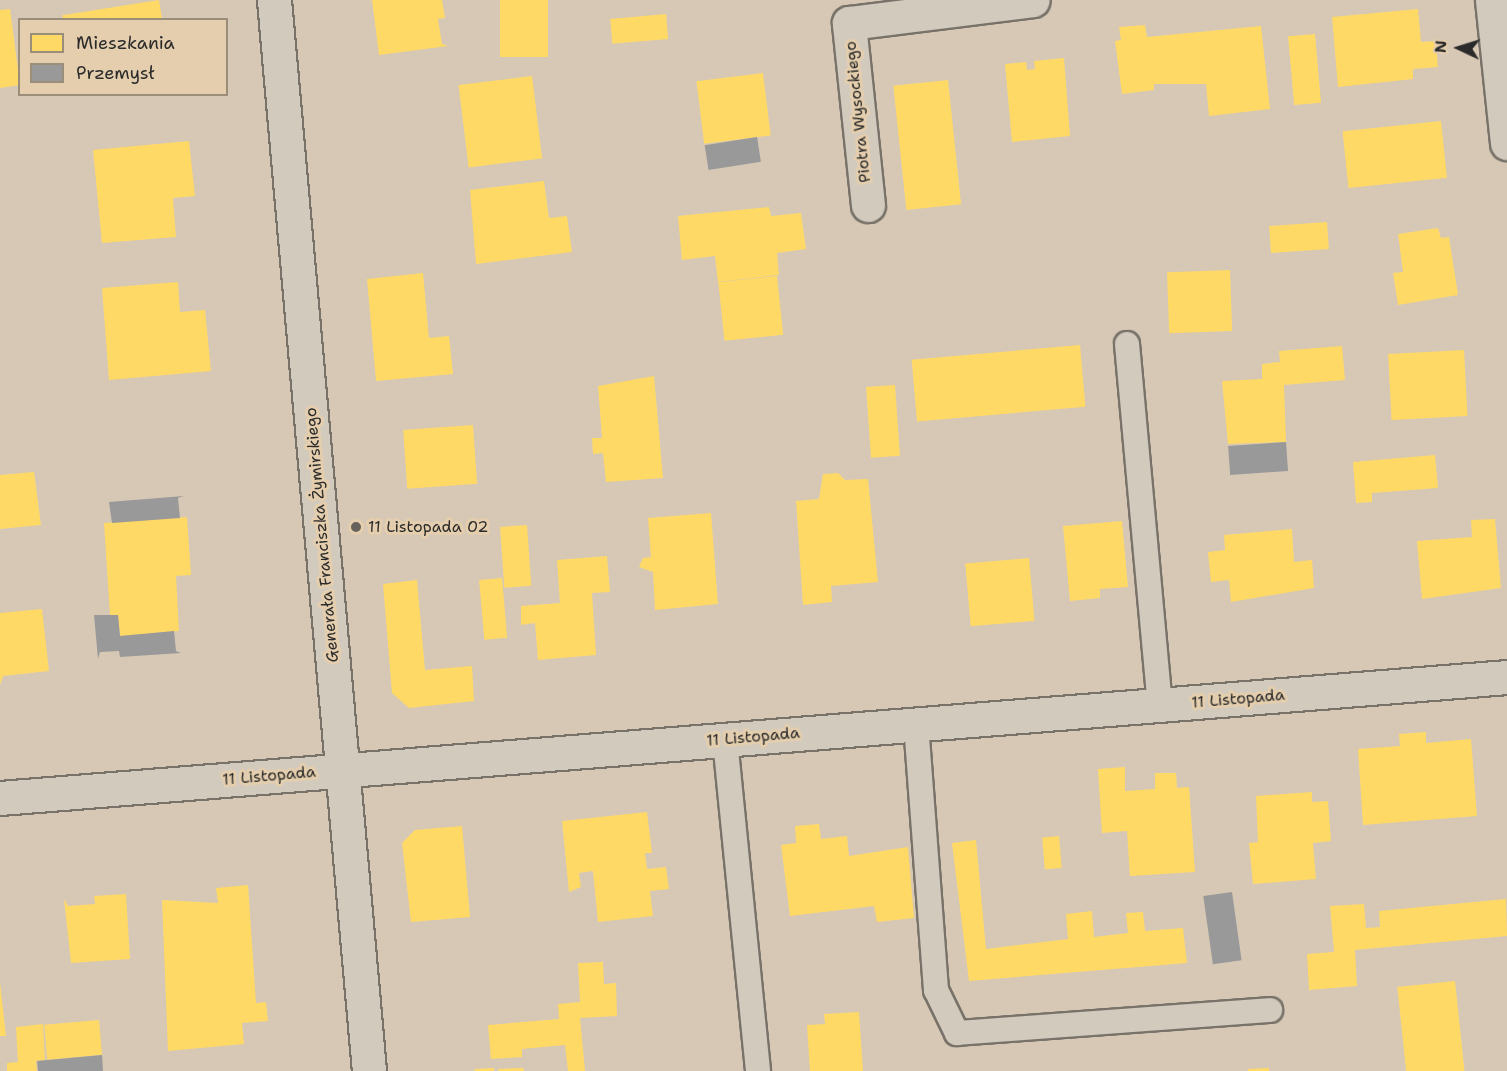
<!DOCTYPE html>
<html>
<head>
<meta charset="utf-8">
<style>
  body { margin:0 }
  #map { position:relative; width:1507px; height:1071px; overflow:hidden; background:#d6c8b5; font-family:"Shantell Sans",sans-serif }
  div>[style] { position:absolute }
  .homes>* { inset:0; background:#ffd966; transform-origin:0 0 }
  .industry>* { inset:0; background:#999; transform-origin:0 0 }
  .roads { filter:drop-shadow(2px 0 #787269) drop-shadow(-2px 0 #787269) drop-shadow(0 2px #787269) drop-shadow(0 -2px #787269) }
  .lane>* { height:24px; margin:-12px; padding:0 12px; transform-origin:12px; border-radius:12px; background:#d3cabe }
  .street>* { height:33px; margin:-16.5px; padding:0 16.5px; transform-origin:16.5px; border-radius:16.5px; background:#d3cabe }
  .secondary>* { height:33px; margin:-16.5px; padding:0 16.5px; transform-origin:16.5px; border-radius:16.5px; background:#d3cabe }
  .dots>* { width:16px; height:16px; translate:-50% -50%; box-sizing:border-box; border:3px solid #e4cead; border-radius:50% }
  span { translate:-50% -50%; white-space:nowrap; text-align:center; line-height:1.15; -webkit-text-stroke:6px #e4cead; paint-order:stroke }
  .street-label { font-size:16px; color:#2b2b2b }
  .poi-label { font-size:16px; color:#2b2b2b }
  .left { translate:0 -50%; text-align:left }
  .legend { position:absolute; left:18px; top:18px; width:210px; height:78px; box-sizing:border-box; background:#e4cead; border:2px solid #9a8d79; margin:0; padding:8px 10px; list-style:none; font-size:18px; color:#2b2b2b }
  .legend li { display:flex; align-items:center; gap:12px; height:30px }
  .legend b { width:30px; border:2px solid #9a8d79 }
  .north { position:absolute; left:1429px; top:18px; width:60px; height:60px; -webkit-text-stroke:4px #e4cead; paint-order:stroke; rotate:274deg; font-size:16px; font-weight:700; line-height:24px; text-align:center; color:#2b2b2b }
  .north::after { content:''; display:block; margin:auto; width:21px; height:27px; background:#2b2b2b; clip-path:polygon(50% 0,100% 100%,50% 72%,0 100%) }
</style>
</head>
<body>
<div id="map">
  <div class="homes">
    <div style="left:159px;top:0;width:20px;height:98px;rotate:81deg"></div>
    <div style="clip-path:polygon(372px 0,442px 0,445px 18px,438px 19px,442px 44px,448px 46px,379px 55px)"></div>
    <div style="left:500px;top:0;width:48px;height:57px"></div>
    <div style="clip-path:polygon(10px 9px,20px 85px,0 88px,0 10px)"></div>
    <div style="clip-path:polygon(1418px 9px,1421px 42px,1436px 41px,1438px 67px,1413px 69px,1413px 79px,1338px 87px,1332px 17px)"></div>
    <div style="left:666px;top:14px;width:25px;height:56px;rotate:85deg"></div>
    <div style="clip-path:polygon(1145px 25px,1147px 37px,1261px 26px,1270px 109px,1209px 116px,1206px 84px,1154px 84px,1154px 90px,1122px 94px,1115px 41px,1121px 40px,1119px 27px)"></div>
    <div style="left:1315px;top:34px;width:69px;height:27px;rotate:85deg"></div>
    <div style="clip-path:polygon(1064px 58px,1070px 136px,1012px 142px,1005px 64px,1026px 62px,1027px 70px,1035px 69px,1034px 61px)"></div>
    <div style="left:763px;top:73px;width:63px;height:67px;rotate:83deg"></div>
    <div style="left:532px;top:76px;width:83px;height:74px;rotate:83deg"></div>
    <div style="left:948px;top:80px;width:125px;height:55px;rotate:84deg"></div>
    <div style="left:1441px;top:121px;width:57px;height:99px;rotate:84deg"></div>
    <div style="clip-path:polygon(189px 141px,195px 196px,173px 198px,176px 237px,102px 243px,93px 150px)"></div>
    <div style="clip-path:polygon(544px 181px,549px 218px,567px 216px,572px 252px,476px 264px,470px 190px)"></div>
    <div style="clip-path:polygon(769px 207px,771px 216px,801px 213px,806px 249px,777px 253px,779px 275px,718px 282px,715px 256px,682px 260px,678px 216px)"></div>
    <div style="left:1327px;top:222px;width:27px;height:58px;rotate:86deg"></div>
    <div style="clip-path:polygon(1438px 228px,1441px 238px,1449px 237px,1458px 295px,1398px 305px,1393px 273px,1403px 272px,1398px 234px)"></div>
    <div style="left:1230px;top:270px;width:61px;height:63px;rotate:88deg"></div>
    <div style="clip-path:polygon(423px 273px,429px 338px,449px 336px,453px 374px,376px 381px,367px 279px)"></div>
    <div style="left:777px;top:276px;width:59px;height:59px;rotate:84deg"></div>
    <div style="clip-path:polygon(178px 282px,180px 312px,205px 310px,211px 371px,109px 380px,102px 288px)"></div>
    <div style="left:1080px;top:345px;width:62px;height:169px;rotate:85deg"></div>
    <div style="clip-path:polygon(1342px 346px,1345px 380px,1284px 385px,1286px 442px,1228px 444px,1222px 381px,1262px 379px,1262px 364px,1280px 362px,1279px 351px)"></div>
    <div style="left:1464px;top:350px;width:66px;height:76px;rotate:87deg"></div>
    <div style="clip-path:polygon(654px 376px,663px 478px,606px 482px,603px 453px,593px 454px,592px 438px,602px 438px,598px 386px)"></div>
    <div style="left:895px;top:385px;width:71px;height:29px;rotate:86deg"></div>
    <div style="left:473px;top:425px;width:59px;height:70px;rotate:86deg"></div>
    <div style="clip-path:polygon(1435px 455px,1438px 488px,1372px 493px,1372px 502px,1356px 503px,1353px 462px)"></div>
    <div style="clip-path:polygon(34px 472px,41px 525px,0 529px,0 475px)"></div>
    <div style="clip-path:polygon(838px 473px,845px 480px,868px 479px,878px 582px,831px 586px,832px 602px,803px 605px,796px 501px,819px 499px,823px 474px)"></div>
    <div style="clip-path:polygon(711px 513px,718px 604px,655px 610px,653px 572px,639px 567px,643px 558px,651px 557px,648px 518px)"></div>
    <div style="clip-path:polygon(187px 517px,191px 575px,176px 576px,179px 631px,120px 636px,118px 615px,110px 615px,104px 523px)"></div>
    <div style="clip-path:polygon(1495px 519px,1501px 588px,1422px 599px,1417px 541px,1472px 537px,1471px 520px)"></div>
    <div style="clip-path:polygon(1122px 521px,1128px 587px,1100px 589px,1100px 598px,1070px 601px,1063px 526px)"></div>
    <div style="left:527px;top:525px;width:61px;height:27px;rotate:86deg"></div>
    <div style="clip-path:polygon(1292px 529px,1294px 562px,1312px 560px,1314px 588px,1231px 602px,1229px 580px,1211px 582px,1208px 552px,1225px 550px,1224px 535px)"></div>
    <div style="clip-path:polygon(607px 556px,610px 592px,592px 593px,596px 655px,538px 660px,535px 623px,521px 625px,521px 606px,560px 603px,557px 560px)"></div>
    <div style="left:1029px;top:558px;width:63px;height:64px;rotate:85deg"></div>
    <div style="left:502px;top:578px;width:60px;height:23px;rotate:85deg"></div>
    <div style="clip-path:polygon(417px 580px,425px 670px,472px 666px,474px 701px,409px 708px,392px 693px,383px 584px)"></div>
    <div style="clip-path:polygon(42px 609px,49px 671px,3px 676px,0 685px,0 613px)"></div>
    <div style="clip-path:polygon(1426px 732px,1426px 743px,1471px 739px,1477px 816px,1363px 825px,1358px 749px,1400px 746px,1399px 734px)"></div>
    <div style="clip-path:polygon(1125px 767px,1125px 791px,1155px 789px,1155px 773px,1176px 773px,1177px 788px,1189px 787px,1195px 872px,1130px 876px,1127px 831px,1102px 833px,1098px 769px)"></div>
    <div style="clip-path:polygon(1312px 792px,1312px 802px,1328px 801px,1331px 841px,1313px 843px,1316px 879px,1253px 884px,1249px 843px,1258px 842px,1256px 796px)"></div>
    <div style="clip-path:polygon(647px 812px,652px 853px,645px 853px,647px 869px,666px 867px,669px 889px,650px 891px,653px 916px,598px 922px,593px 871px,579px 873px,581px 887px,569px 892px,562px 821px)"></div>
    <div style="clip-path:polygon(819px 824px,821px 839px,847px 836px,849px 856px,908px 847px,914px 918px,877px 922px,874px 906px,790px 916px,781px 845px,796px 843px,795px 826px)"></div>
    <div style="clip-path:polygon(462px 826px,470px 917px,411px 922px,402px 843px,415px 830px)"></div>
    <div style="left:1059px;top:836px;width:32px;height:17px;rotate:85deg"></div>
    <div style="clip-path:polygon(976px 840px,986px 949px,1068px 939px,1066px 914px,1092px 911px,1094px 937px,1128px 933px,1126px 913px,1143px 912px,1145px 931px,1183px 928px,1187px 963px,969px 981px,952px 843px)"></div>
    <div style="clip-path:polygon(248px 885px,256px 1003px,266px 1002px,268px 1021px,242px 1023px,244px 1044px,168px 1051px,162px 900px,218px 903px,216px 888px)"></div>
    <div style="clip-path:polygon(126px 894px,130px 959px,71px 963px,64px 899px,68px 906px,95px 904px,94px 896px)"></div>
    <div style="clip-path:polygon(1506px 899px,1507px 936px,1355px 950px,1357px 986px,1309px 990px,1307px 954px,1334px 952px,1330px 906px,1364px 904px,1366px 928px,1380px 927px,1379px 911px)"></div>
    <div style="clip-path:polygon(603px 962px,604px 984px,616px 983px,617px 1016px,580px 1018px,585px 1071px,568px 1071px,565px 1045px,522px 1049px,522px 1057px,491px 1059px,488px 1025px,559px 1019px,558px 1004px,580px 1002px,578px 963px)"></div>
    <div style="left:1455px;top:981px;width:91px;height:58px;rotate:84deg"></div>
    <div style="clip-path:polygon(0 983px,6px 1036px,0 1036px)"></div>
    <div style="clip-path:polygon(859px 1012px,863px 1071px,810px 1071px,807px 1025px,825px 1024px,824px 1014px)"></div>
    <div style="left:99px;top:1020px;width:35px;height:55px;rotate:85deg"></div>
    <div style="clip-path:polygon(43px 1024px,45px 1060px,36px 1061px,37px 1071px,7px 1071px,7px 1063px,18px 1062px,16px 1027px)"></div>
    <div style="clip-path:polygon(494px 1068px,494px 1071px,475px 1071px,475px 1069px)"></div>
    <div style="clip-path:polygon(523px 1068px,524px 1071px,499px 1071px,498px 1069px)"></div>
    <div style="clip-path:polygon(1269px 1068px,1269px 1071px,1248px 1071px,1248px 1069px)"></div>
  </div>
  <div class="industry">
    <div style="left:757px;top:137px;width:25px;height:53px;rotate:81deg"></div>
    <div style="left:1286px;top:442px;width:29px;height:58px;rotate:86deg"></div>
    <div style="clip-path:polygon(184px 496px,178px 498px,180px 518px,112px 523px,109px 502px)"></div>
    <div style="clip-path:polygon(94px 615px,118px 615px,120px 636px,174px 631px,176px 651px,181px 653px,120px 657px,119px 651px,100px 652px,98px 659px)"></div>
    <div style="left:1232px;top:892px;width:69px;height:29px;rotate:82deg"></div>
    <div style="clip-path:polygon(102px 1055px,103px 1071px,38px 1071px,37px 1061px)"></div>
  </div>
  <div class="roads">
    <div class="lane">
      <div style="left:1127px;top:344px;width:363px;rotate:84.8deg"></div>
      <div style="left:916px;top:724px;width:267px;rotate:85.7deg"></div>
      <div style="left:936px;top:990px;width:48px;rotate:64deg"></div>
      <div style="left:957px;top:1033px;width:314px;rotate:-4.2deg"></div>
      <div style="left:725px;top:740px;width:333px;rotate:84.3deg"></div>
    </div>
    <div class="street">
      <div style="left:1492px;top:0;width:144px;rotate:84deg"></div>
      <div style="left:868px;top:205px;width:183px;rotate:-96deg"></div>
      <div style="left:849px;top:23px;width:185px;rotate:-7.1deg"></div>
      <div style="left:0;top:798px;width:1512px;rotate:-4.59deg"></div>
    </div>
    <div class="secondary">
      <div style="left:274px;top:0;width:1075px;rotate:84.93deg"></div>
    </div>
  </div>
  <div class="dots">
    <div style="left:356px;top:527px;background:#67625b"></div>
  </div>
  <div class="street-label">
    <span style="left:858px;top:112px;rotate:-96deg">Piotra Wysockiego</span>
    <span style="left:322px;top:535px;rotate:-95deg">Generała Franciszka Żymirskiego</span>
    <span style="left:1238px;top:699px;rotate:-5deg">11 Listopada</span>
    <span style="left:753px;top:737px;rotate:-5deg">11 Listopada</span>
    <span style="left:269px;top:776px;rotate:-5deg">11 Listopada</span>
  </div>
  <div class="poi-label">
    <span class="left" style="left:368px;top:527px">11 Listopada 02</span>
  </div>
  <ul class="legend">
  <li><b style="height:16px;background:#ffd966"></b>Mieszkania</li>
  <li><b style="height:16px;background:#999"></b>Przemysł</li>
  </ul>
  <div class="north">N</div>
</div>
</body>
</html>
